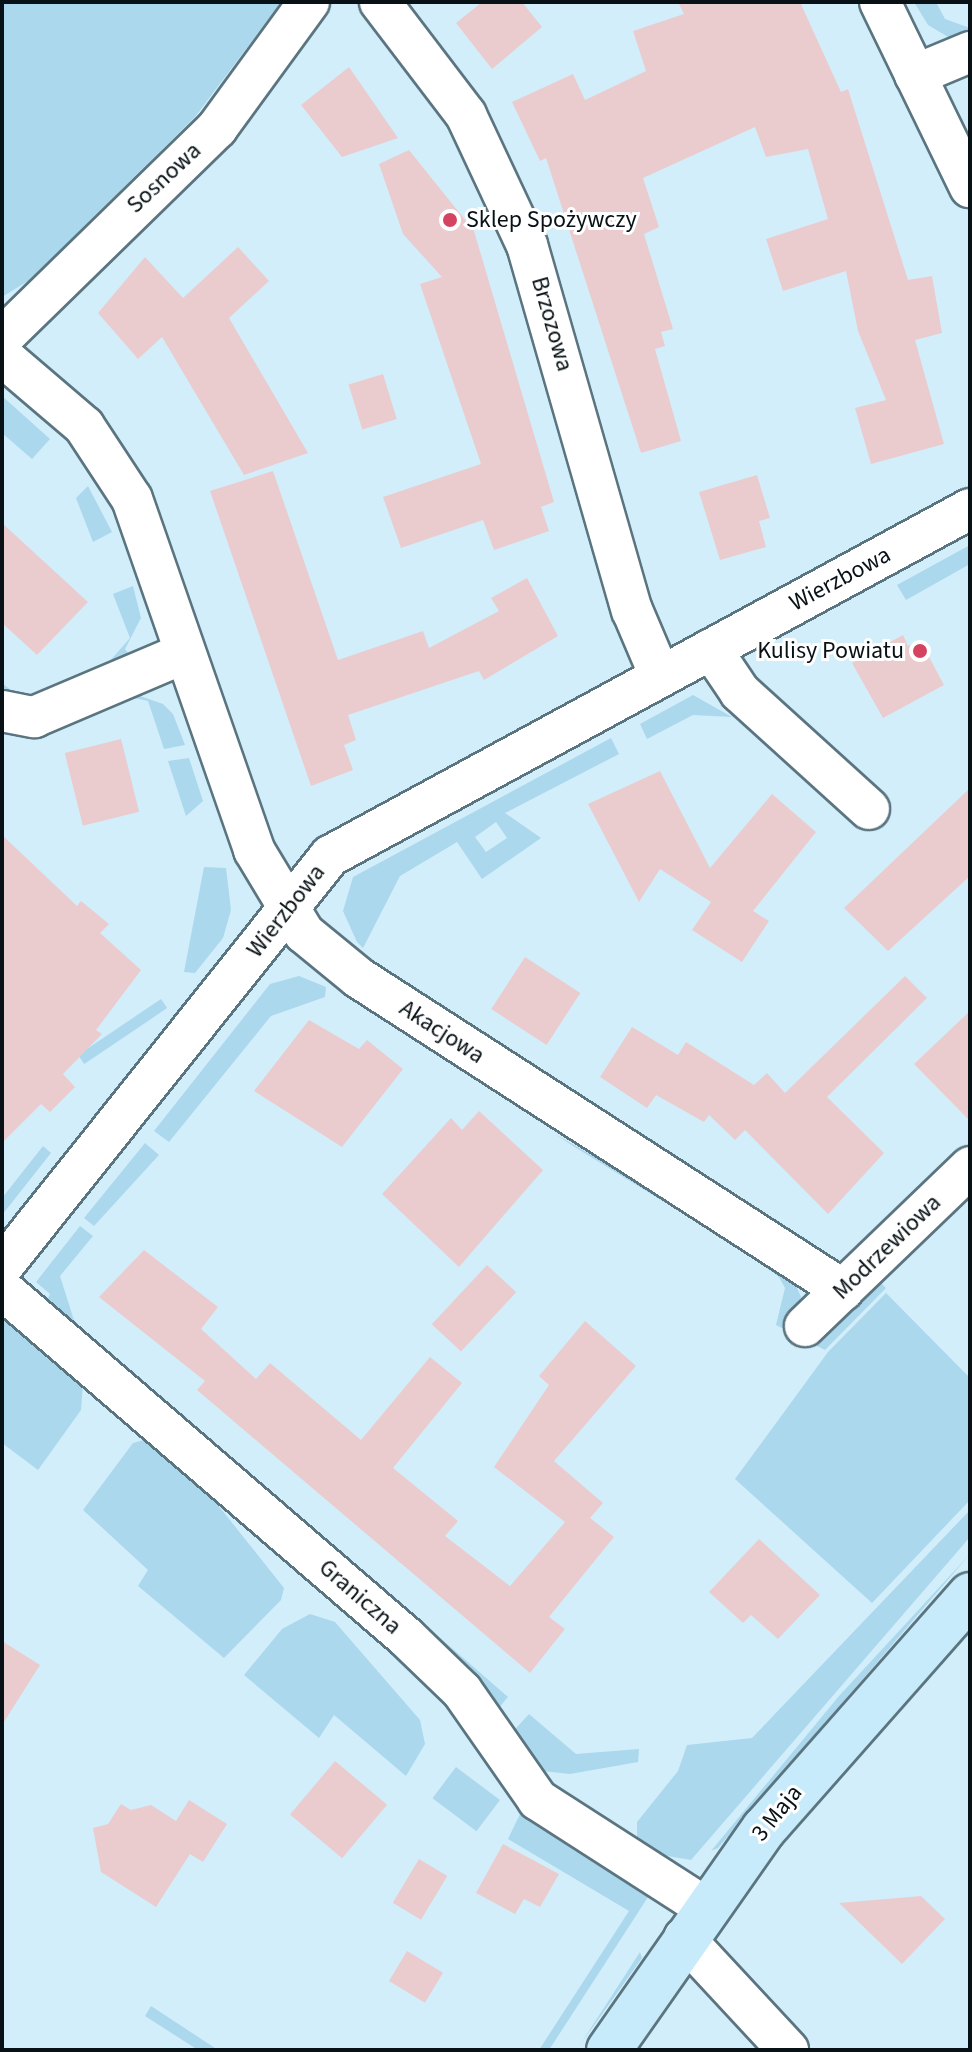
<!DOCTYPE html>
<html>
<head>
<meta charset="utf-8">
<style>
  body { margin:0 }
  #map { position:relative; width:972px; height:2052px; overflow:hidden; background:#d2eefb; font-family:"Source Sans 3",sans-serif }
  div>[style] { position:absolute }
  .green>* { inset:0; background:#abd8ec; transform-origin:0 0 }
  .building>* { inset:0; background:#eaccce; transform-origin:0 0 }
  .roads { filter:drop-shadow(2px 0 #5b7580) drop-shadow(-2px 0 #5b7580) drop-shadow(0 2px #5b7580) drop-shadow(0 -2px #5b7580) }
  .street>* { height:40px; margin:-20px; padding:0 20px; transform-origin:20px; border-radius:20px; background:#fff }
  .primary>* { height:44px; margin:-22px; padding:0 22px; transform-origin:22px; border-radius:22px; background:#c7ebfa }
  .dots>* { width:22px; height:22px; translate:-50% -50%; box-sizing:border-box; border:4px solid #fff; border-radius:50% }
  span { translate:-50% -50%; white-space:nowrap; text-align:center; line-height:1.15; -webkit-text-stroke:6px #fff; paint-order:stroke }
  .street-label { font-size:24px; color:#081216 }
  .poi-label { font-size:24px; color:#081216 }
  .left { translate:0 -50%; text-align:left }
  .right { translate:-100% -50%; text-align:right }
  .frame { position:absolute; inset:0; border:4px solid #081216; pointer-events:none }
</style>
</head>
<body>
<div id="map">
  <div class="green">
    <div style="clip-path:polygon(2px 2px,281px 2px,195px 117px,28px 281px,2px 297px)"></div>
    <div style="clip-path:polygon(914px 2px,936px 2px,945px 19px,970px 28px,970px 38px,955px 41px,928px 25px)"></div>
    <div style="clip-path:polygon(2px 396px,50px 439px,32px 459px,2px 433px)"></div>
    <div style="clip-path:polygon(88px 486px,112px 532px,93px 542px,76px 498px)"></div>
    <div style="clip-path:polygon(970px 545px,970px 564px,906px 600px,897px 585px)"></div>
    <div style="clip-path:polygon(133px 586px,141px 618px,125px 649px,131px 657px,28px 706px,2px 692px,2px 683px,23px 700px,109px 662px,130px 638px,113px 594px)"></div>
    <div style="clip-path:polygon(140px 687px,140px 696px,163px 704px,173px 714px,185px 745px,164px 749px,148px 701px,125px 696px)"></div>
    <div style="clip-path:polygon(693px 695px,732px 717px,693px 715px,647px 739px,640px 724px)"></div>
    <div style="clip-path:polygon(evenodd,611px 738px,619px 754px,505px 813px,541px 838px,482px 879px,457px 842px,400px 876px,363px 948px,357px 942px,343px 911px,353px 877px,611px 738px,496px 822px,507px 838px,486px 852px,475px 837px,496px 822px)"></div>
    <div style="clip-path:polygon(189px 758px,203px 801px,186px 816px,168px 761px)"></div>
    <div style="clip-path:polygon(204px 867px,226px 868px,231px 910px,223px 938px,195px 973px,184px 972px)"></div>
    <div style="clip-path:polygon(299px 976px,326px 987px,325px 997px,271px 1016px,169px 1142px,154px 1131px,270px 984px)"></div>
    <div style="left:161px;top:999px;width:11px;height:100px;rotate:56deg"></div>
    <div style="clip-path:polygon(555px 1134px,666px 1198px,664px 1202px,573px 1146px)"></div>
    <div style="clip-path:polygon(145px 1143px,159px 1155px,94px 1226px,84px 1218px)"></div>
    <div style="clip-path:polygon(43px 1146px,51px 1153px,2px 1215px,2px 1198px)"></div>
    <div style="clip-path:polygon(705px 1223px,794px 1281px,801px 1297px,792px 1317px,819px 1342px,881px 1283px,886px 1288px,825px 1350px,776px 1325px,785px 1288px,779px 1277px)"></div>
    <div style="clip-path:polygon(80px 1226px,93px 1236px,60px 1276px,78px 1333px,43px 1311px,50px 1294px,36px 1282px)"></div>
    <div style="clip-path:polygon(886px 1293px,970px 1378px,970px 1500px,872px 1603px,735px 1479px,828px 1352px)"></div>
    <div style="clip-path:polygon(2px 1308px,83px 1383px,81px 1410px,38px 1470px,2px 1443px)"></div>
    <div style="clip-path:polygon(151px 1438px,182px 1460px,284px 1588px,281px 1600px,224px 1658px,138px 1586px,148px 1570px,83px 1510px,133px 1443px)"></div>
    <div style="clip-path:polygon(970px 1510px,970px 1537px,691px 1860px,650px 1853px,637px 1840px,637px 1822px,678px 1771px,687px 1745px,752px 1738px)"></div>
    <div style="clip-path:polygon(970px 1554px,718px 1848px,711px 1851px,839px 1696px)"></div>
    <div style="clip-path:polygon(310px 1614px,335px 1622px,420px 1720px,425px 1744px,406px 1776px,334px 1715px,319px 1738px,244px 1675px,282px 1629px)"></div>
    <div style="clip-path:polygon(438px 1636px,508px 1697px,497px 1710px,431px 1644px)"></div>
    <div style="clip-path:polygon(529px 1714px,576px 1754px,639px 1749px,638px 1762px,570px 1774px,534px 1770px,508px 1737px)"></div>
    <div style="left:456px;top:1767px;width:55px;height:39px;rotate:37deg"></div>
    <div style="clip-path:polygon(521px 1812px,650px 1894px,549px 2050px,539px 2050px,629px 1911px,508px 1839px)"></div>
    <div style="clip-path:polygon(640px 1952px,642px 1958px,580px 2045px)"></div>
    <div style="clip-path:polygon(151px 2006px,218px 2050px,198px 2050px,145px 2016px)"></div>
  </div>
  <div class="building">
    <div style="clip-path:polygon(482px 2px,522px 2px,542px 27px,492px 69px,456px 23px)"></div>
    <div style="clip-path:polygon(678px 2px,800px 2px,841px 92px,848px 89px,908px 280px,932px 276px,942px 333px,915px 340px,944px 444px,871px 464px,855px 408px,886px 400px,858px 331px,846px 271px,783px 291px,766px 239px,828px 219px,808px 149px,766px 157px,755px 127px,643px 178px,659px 227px,644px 234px,673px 329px,661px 332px,665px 346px,655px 349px,681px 441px,641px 453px,546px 158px,540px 161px,512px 102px,573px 74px,585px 100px,646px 71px,633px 31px,684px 14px)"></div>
    <div style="clip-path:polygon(349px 67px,398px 138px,342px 157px,301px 105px)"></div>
    <div style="clip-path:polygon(409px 150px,474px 231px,554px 502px,541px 507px,549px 531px,494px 550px,483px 520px,401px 548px,383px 497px,481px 464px,420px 284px,442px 277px,403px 234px,379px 164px)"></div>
    <div style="clip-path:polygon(238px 247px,269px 281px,229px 318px,308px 453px,244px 475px,162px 337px,138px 359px,98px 313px,145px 257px,183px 298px)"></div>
    <div style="left:383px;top:374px;width:47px;height:36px;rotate:73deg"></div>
    <div style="clip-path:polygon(273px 471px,338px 660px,423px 631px,429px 648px,499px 611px,491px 598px,527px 578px,558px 636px,484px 680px,479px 671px,348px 715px,356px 740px,344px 745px,353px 770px,311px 786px,210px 491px)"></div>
    <div style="clip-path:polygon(757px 475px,770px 518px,759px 521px,766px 547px,720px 560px,699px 492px)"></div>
    <div style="clip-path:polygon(2px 523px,88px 602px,37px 655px,2px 623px)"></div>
    <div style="clip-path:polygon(903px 635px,908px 646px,920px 640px,944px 685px,883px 718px,852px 663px)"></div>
    <div style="left:121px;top:739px;width:75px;height:58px;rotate:76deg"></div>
    <div style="clip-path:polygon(660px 771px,710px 868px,772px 794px,816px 832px,753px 911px,769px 921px,742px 962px,692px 930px,711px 902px,660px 869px,639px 902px,588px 804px)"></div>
    <div style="clip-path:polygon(970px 788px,970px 876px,888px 951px,844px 908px)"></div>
    <div style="clip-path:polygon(2px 835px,77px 906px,81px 901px,109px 924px,100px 933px,141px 970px,96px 1030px,102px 1034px,63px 1074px,75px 1087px,50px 1112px,41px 1104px,2px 1143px)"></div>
    <div style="left:525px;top:957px;width:66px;height:62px;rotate:33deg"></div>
    <div style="clip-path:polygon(905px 976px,927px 998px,827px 1097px,884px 1153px,828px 1214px,745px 1130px,735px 1140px,709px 1115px,704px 1122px,656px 1095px,647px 1108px,600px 1077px,632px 1027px,678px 1055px,686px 1042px,754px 1085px,767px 1073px,785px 1093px)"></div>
    <div style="clip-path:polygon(970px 1011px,970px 1121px,914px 1064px)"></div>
    <div style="clip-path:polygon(309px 1020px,359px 1049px,367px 1040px,403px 1069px,342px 1147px,254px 1091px)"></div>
    <div style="clip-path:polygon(479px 1111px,543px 1170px,459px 1267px,382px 1194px,451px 1118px,462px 1130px)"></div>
    <div style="clip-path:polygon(144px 1250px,218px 1307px,201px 1329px,256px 1379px,270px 1363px,361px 1440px,430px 1357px,462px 1383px,393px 1468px,458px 1521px,445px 1536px,510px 1586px,565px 1522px,494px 1467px,549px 1385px,539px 1376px,585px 1321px,636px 1366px,554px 1461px,603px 1503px,590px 1518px,614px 1537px,549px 1617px,565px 1629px,530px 1673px,197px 1390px,205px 1381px,99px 1297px)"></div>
    <div style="left:487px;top:1265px;width:40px;height:81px;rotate:43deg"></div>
    <div style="clip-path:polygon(759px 1539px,820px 1595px,778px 1639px,751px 1615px,743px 1623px,709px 1592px)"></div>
    <div style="clip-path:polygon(2px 1641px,40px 1665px,2px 1725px)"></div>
    <div style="left:335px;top:1761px;width:68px;height:70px;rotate:40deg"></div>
    <div style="clip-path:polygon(189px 1800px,227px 1824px,203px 1862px,190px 1854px,156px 1907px,101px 1872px,93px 1828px,108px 1824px,121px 1804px,131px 1810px,151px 1805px,176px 1821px)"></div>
    <div style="clip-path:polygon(503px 1844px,559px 1874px,540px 1907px,524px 1899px,515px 1914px,476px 1893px)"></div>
    <div style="left:419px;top:1859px;width:33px;height:51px;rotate:31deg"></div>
    <div style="clip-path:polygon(921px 1896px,945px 1919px,902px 1964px,839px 1903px)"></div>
    <div style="left:407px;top:1951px;width:42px;height:35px;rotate:31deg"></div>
  </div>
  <div class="roads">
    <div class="street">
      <div style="left:380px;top:2px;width:142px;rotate:52.7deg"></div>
      <div style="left:466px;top:115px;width:144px;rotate:64.9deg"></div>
      <div style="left:527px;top:245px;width:380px;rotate:74deg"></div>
      <div style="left:632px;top:610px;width:72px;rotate:67deg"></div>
      <div style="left:880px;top:2px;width:206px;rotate:64.1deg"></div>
      <div style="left:915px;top:75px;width:60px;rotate:-22.7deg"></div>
      <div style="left:2px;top:338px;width:301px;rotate:-44.3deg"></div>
      <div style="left:217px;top:128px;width:156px;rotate:-53.9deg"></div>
      <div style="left:2px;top:356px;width:108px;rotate:40.5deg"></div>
      <div style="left:84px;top:426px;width:87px;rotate:56.7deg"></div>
      <div style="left:132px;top:499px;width:372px;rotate:70.8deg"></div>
      <div style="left:254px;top:850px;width:97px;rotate:58.9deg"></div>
      <div style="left:304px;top:933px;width:71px;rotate:39.3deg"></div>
      <div style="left:359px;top:978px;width:576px;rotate:32.81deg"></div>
      <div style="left:711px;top:649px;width:52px;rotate:56deg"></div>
      <div style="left:740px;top:692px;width:174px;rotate:42.2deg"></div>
      <div style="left:2px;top:711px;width:33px;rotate:11deg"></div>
      <div style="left:34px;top:717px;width:164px;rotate:-23deg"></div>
      <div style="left:2px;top:1267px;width:526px;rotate:-51.41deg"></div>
      <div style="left:330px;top:856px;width:728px;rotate:-28.47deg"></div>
      <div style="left:2px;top:1289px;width:533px;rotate:40.74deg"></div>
      <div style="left:406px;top:1637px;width:78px;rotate:44deg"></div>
      <div style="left:462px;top:1691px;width:133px;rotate:55.1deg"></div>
      <div style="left:538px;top:1800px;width:200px;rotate:32.7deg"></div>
      <div style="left:805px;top:1326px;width:229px;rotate:-43.9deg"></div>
      <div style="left:684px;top:1938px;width:153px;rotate:47.1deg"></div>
    </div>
    <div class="primary">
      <div style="left:609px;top:2050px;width:270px;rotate:-55deg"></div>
      <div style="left:764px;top:1829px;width:312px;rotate:-48.6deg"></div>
    </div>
  </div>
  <div class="dots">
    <div style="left:450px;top:220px;background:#d44461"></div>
    <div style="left:920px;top:651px;background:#d44461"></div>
  </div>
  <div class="street-label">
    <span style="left:164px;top:178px;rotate:-43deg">Sosnowa</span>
    <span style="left:552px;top:324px;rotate:74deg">Brzozowa</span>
    <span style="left:840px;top:579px;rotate:-28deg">Wierzbowa</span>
    <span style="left:286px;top:911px;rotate:-52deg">Wierzbowa</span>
    <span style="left:442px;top:1032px;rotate:33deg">Akacjowa</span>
    <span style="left:887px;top:1247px;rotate:-44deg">Modrzewiowa</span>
    <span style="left:360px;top:1597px;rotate:41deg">Graniczna</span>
    <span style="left:777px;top:1813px;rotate:-51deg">3 Maja</span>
  </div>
  <div class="poi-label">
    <span class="left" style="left:466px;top:220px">Sklep Spożywczy</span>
    <span class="right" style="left:904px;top:651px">Kulisy Powiatu</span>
  </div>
  <div class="frame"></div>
</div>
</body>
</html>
